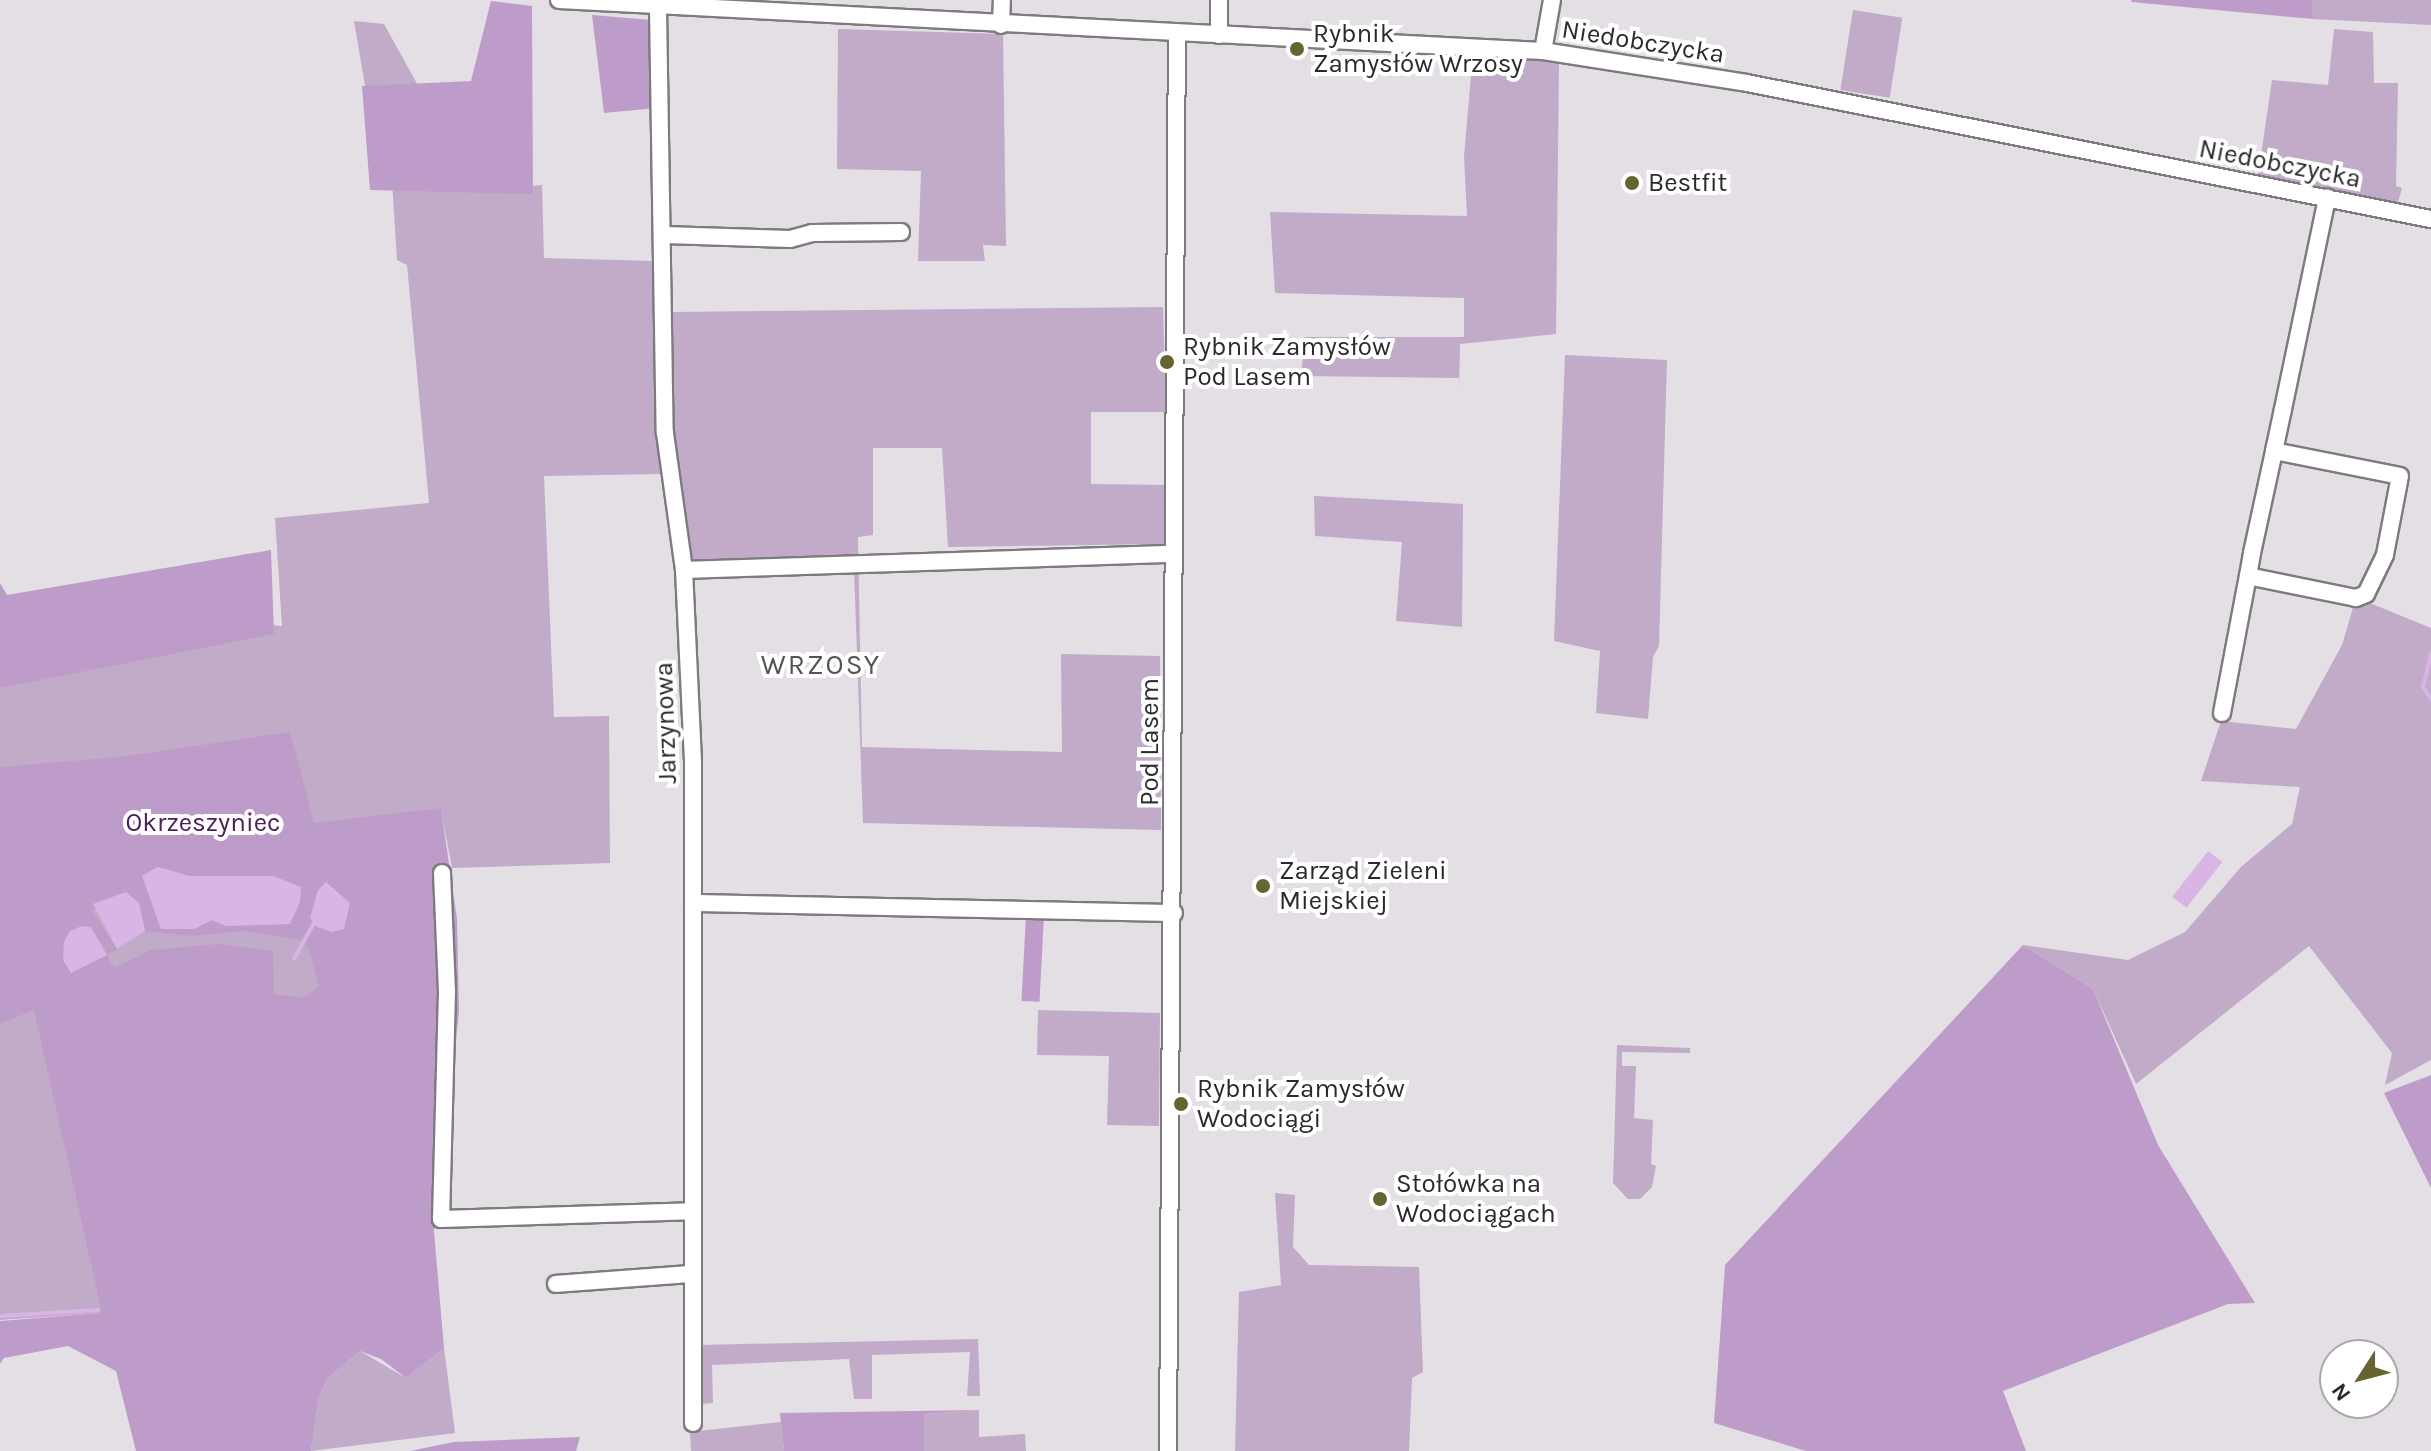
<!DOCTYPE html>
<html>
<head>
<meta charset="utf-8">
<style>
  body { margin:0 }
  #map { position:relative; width:2431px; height:1451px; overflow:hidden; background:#e3dfe4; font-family:Karla,sans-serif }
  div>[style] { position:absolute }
  .green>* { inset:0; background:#c1abc8; transform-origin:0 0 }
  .forest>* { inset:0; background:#be9cc9; transform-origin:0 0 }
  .water>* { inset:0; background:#d8b5e4; transform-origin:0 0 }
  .stream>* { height:4px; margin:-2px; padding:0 2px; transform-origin:2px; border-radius:2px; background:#d8b5e4 }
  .roads { filter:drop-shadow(2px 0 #7e7b7f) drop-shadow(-2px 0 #7e7b7f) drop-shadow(0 2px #7e7b7f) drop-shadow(0 -2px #7e7b7f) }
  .street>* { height:16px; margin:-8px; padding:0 8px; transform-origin:8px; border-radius:8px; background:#fff }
  .dots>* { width:22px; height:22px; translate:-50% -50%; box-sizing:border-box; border:4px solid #fff; border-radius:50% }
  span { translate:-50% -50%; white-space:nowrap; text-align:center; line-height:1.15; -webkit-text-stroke:8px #fff; paint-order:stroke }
  .poi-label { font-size:26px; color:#2a292b }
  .left { translate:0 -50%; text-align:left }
  .street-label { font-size:26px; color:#2a292b }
  .park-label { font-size:26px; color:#4b2058 }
  .neighbourhood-label { font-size:28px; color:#565357; letter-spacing:2px }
  .north { position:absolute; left:2319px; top:1339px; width:80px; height:80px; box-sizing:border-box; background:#fff; border:2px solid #aaa9aa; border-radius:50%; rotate:234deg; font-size:22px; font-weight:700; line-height:32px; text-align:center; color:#2a292b }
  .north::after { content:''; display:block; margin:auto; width:28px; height:36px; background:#666532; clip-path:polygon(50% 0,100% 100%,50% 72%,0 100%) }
</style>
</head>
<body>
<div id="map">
  <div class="green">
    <div style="clip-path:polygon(2312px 0,2431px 0,2431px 25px,2313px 19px)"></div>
    <div style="left:1853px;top:10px;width:50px;height:81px;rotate:9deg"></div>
    <div style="clip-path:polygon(354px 21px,384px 24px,420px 89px,367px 97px)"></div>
    <div style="clip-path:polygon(838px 29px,1003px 34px,1006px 246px,983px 245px,985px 261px,918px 261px,921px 171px,837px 169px)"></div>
    <div style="clip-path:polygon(2334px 29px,2373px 32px,2374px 83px,2398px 83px,2396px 186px,2402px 188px,2397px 206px,2258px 176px,2272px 80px,2328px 85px)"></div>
    <div style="clip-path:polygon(1473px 52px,1559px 60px,1556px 334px,1460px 344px,1459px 392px,1459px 378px,1301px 376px,1305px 337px,1464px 337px,1464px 298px,1275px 293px,1270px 212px,1467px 216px,1464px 157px)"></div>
    <div style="clip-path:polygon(392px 182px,472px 190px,542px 185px,544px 258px,654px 261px,672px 312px,1163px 307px,1166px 412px,1091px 412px,1091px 484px,1166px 485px,1164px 544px,948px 547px,942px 448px,873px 448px,873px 535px,858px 537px,862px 747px,1062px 752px,1061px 654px,1160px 656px,1161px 830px,863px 823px,854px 569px,677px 579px,662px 474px,544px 476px,554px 717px,609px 716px,610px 863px,452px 868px,441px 810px,102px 1313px,0 1320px,0 658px,199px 617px,282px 626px,275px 518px,429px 503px,407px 265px,397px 260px)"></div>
    <div style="clip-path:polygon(1565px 355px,1667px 360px,1659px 646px,1653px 657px,1648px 719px,1596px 713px,1600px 651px,1554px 641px)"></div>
    <div style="clip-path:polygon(1314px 496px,1463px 504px,1462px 627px,1396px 621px,1402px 542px,1315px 536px)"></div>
    <div style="clip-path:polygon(2365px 601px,2431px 628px,2431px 1060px,2385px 1085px,2392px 1053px,2309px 946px,2136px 1084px,2093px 989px,2023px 945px,2128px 960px,2185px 932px,2241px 867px,2292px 824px,2300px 787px,2201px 781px,2221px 721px,2296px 729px,2342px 645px,2354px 604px)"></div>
    <div style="clip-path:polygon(1038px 1010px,1160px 1013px,1159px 1126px,1107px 1125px,1109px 1056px,1037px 1055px)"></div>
    <div style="clip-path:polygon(1617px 1045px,1690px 1048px,1690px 1053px,1622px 1052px,1622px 1066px,1636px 1066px,1634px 1118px,1653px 1120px,1651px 1164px,1656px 1166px,1652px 1187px,1640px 1199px,1628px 1199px,1613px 1183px)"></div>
    <div style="clip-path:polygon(1275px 1193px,1295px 1195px,1293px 1247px,1309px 1265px,1419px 1267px,1423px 1372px,1412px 1378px,1409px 1451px,1235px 1451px,1239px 1292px,1281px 1285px)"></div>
    <div style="clip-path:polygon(978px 1339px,980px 1396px,967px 1396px,970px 1352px,872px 1355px,872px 1399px,854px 1399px,849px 1359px,712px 1365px,713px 1403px,700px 1404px,698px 1345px)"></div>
    <div style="clip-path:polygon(444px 1348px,455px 1433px,311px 1451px,319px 1396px,328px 1378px,360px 1351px,406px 1378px)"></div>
    <div style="clip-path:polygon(979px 1410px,979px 1437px,1025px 1434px,1026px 1451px,924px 1451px,924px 1414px)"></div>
    <div style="clip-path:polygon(781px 1422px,784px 1451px,691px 1451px,690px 1432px)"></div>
  </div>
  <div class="forest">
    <div style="clip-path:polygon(2131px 0,2312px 0,2313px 19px,2132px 2px)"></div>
    <div style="clip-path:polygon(491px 1px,532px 6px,533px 194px,370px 190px,362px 86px,471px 81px)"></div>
    <div style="clip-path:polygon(592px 15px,651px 20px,656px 108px,604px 113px)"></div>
    <div style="clip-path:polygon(271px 550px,274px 634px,0 688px,0 583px,7px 595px)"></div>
    <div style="clip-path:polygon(evenodd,290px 732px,314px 823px,441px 808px,457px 919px,459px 1011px,454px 1062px,437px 1043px,440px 1120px,434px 1232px,444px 1348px,406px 1378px,381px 1359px,360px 1351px,328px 1378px,319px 1396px,311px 1451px,136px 1451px,116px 1371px,68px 1346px,4px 1358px,0 1364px,0 1321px,102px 1313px,34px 1010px,0 1024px,0 767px,119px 757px,290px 732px,158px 867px,189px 876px,273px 876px,290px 924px,226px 926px,212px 920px,194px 929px,161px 929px,142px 876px,158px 867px,290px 732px,118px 895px,139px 903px,145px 931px,191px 936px,244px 931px,301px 940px,309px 950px,319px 986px,303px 998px,274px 994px,273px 951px,218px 944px,151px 950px,114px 968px,107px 955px,117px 949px,92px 910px,118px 895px)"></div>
    <div style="left:1026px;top:915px;width:18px;height:86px;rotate:3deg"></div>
    <div style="clip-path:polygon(2023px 945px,2093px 989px,2158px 1145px,2255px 1303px,2228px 1304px,2003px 1391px,2026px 1451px,1806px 1451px,1714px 1423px,1725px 1265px)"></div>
    <div style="clip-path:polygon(2431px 1075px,2431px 1188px,2384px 1093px)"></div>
    <div style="clip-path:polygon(979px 1410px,924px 1414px,924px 1451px,784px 1451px,780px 1413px)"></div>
    <div style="clip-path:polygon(580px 1437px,576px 1451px,410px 1451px,454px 1442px)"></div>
  </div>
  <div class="water">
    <div style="left:2208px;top:851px;width:18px;height:58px;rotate:38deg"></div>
    <div style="clip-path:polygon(158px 867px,189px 876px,273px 876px,301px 887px,300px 902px,290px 924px,226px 926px,212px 920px,194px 929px,161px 929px,142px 876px)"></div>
    <div style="clip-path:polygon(326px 882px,350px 903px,344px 929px,332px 932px,317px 927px,310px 918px,318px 890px)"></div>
    <div style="clip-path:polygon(126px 892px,139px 903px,145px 931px,117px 949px,93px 904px)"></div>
    <div style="clip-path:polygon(82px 926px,91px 927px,107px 955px,71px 973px,63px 960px,64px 942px,70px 931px)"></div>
  </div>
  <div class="stream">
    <div style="left:2431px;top:653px;width:35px;rotate:103deg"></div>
    <div style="left:2423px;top:687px;width:14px;rotate:56deg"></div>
    <div style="left:294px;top:959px;width:43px;rotate:-61.1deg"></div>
    <div style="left:0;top:1316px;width:98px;rotate:-3.5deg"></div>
  </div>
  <div class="roads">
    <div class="street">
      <div style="left:559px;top:0;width:985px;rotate:2.97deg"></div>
      <div style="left:1543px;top:51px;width:206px;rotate:8.9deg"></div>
      <div style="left:1747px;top:83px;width:697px;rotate:11.25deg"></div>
      <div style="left:658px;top:8px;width:425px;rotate:89.1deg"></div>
      <div style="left:665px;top:433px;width:138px;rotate:82.1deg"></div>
      <div style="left:684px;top:570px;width:192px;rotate:87.3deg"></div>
      <div style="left:693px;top:762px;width:661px;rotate:90deg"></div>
      <div style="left:1001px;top:25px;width:25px;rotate:-88deg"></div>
      <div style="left:1219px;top:35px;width:35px;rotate:-90deg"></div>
      <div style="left:1543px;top:51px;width:52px;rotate:-80deg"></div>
      <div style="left:665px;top:235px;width:125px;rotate:1.8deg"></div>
      <div style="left:790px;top:239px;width:23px;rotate:-15deg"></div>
      <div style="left:812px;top:233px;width:89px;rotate:-0.6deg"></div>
      <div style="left:2274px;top:451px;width:128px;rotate:11.2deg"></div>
      <div style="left:2400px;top:476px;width:80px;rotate:100.8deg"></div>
      <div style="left:2385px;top:555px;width:43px;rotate:116deg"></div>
      <div style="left:2366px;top:594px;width:11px;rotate:158deg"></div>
      <div style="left:2356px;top:598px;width:110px;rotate:-168.5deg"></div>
      <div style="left:2248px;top:576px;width:23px;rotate:-80deg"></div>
      <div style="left:2252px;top:553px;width:104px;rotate:-77.8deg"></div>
      <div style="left:2274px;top:451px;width:43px;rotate:-77.9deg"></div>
      <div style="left:2283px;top:409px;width:216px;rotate:-78.2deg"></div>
      <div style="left:684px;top:570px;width:489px;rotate:-1.9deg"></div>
      <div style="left:2222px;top:713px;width:139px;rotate:-79.3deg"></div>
      <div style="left:442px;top:873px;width:118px;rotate:87.6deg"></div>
      <div style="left:447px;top:991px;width:228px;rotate:91.5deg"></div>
      <div style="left:441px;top:1219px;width:250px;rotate:-1.8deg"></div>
      <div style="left:693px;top:903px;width:481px;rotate:1.2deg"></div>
      <div style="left:556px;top:1284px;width:133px;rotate:-4.3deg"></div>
      <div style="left:1168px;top:1451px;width:1418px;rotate:-89.64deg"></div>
    </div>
  </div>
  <div class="dots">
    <div style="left:1297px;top:49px;background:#666532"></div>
    <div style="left:1632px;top:183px;background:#666532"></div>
    <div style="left:1167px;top:362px;background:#666532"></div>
    <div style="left:1263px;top:886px;background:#666532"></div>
    <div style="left:1181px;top:1104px;background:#666532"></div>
    <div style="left:1380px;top:1199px;background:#666532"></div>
  </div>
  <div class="poi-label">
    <span class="left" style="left:1313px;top:49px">Rybnik<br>Zamysłów Wrzosy</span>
    <span class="left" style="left:1648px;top:183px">Bestfit</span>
    <span class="left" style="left:1183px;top:362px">Rybnik Zamysłów<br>Pod Lasem</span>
    <span class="left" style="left:1279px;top:886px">Zarząd Zieleni<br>Miejskiej</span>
    <span class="left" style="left:1197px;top:1104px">Rybnik Zamysłów<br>Wodociągi</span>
    <span class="left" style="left:1396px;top:1199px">Stołówka na<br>Wodociągach</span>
  </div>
  <div class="street-label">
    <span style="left:1643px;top:42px;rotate:9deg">Niedobczycka</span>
    <span style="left:2280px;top:164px;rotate:11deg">Niedobczycka</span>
    <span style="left:666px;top:723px;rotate:-92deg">Jarzynowa</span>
    <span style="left:1150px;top:742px;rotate:-90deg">Pod Lasem</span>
  </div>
  <div class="park-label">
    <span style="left:203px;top:823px">Okrzeszyniec</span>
  </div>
  <div class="neighbourhood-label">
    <span style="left:821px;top:665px">WRZOSY</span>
  </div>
  <div class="north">N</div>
</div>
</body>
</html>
